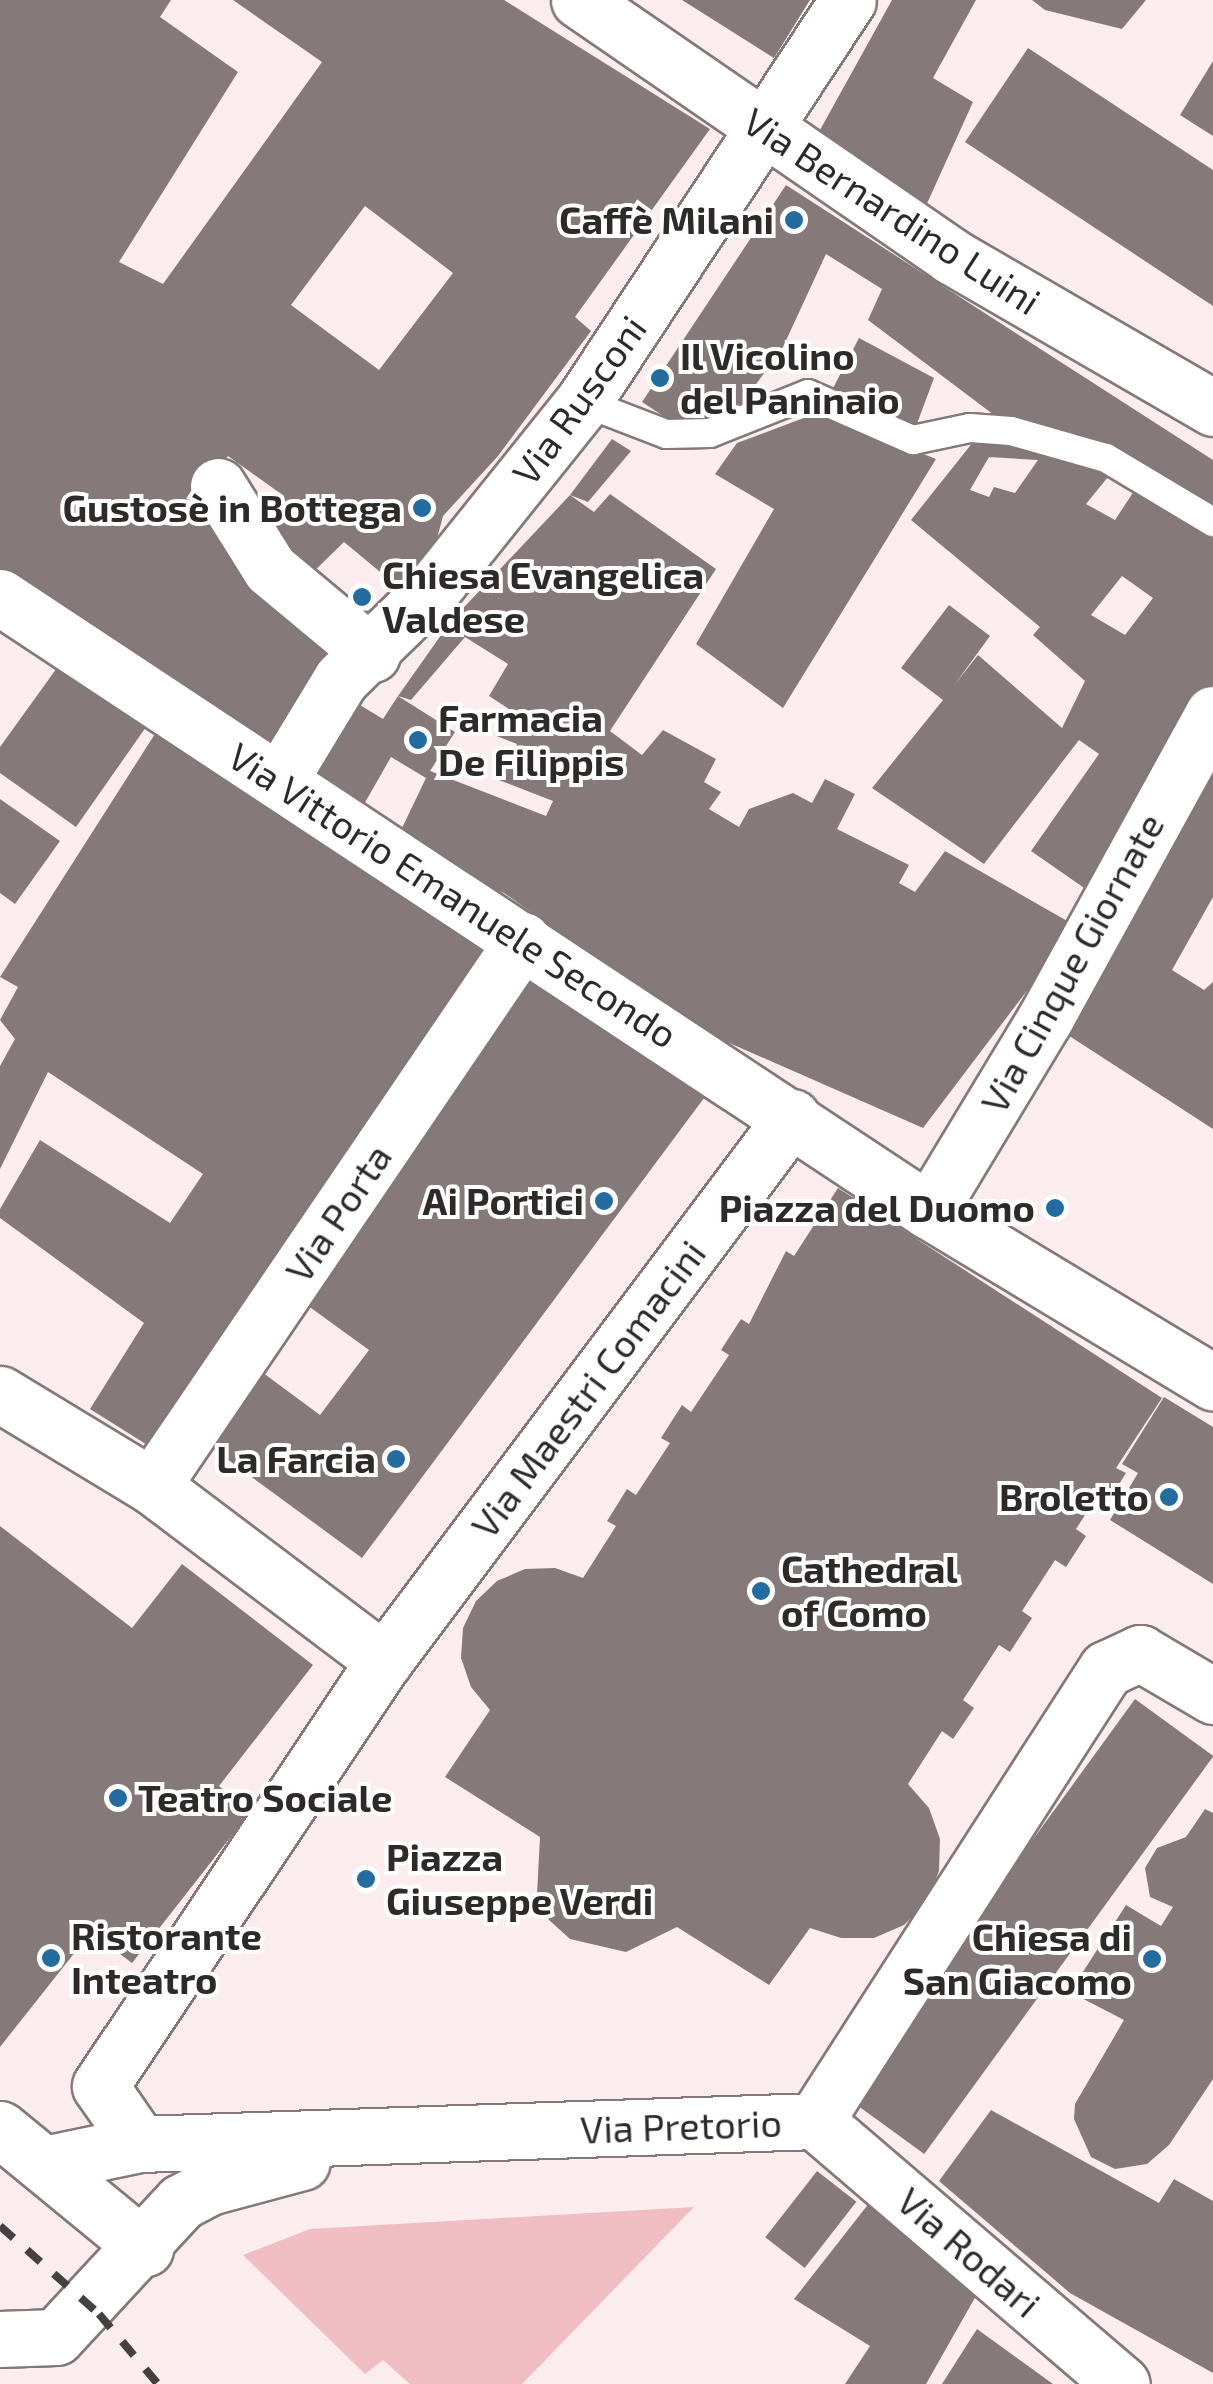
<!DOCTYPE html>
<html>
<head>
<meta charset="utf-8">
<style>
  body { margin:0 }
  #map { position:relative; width:1213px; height:2384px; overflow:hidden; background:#fbedee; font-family:"Exo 2",sans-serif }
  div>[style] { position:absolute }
  .green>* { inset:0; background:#efbdc2 }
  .building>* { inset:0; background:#85797a; transform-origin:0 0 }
  .roads { filter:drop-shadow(2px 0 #847879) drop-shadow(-2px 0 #847879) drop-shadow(0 2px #847879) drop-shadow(0 -2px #847879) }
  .lane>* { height:28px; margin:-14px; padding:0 14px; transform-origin:14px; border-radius:14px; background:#fff }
  .street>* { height:55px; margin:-27.5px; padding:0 27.5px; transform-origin:27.5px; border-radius:27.5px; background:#fff }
  .rail>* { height:8px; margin-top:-4px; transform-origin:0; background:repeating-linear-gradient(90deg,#464040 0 18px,transparent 0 36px) }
  .dots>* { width:28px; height:28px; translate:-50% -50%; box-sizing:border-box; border:5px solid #fefefe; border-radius:50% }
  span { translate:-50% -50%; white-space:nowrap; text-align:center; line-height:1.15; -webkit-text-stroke:8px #fefefe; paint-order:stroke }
  .street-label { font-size:38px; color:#2f2a2a }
  .poi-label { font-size:38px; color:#2f2a2a; font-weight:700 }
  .right { translate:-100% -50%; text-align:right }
  .left { translate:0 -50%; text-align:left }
</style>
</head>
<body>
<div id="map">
  <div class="green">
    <div style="clip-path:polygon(694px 2207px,522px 2384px,410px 2384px,383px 2360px,365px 2374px,243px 2255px,310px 2229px)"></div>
  </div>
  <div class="building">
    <div style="clip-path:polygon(evenodd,0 0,171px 0,160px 17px,238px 72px,119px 262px,163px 284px,322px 62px,233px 0,504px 0,710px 129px,575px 317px,591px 331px,498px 456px,443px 516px,428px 573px,408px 595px,344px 542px,302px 583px,258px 526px,284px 496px,228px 456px,214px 472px,333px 648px,269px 751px,0 580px,0 0,365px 206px,453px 273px,379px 370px,291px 305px,365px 206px)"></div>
    <div style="clip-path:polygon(682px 0,810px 0,774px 58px)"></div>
    <div style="clip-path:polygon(892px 0,976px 0,933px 78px,973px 102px,920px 219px,810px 148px)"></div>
    <div style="clip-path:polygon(1032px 0,1146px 0,1122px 29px,1045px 10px)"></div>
    <div style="clip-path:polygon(1028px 48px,1213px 170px,1213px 306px,965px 142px)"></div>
    <div style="clip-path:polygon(1213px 61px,1213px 136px,1180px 115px)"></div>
    <div style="clip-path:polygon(786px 185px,1213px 460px,1213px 514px,998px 418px,868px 320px,882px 289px,826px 254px,783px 347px,733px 416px,668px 419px,642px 402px)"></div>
    <div style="clip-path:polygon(859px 338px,934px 378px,915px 429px,830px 394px)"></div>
    <div style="clip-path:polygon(809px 416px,835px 419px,936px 459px,783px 708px,696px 644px,774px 509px,715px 474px,737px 443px)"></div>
    <div style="clip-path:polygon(612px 439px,631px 451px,588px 502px,570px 495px)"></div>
    <div style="clip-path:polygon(evenodd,973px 442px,1049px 450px,1112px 472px,1086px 504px,1115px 520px,1138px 485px,1213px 535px,1213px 689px,1090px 892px,1031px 851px,1099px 754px,1079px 740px,984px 864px,872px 788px,943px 700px,901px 668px,949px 605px,990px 636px,955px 684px,978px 655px,1062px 728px,1085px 681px,1033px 635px,1040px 627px,911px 520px,973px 442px,989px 457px,1038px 460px,1015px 493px,994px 487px,989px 497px,970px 490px,989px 457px,973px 442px,1122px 576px,1153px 598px,1125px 635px,1091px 615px,1122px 576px)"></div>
    <div style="clip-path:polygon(610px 494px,716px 569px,610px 731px,642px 755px,663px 730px,716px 759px,704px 782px,721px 792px,709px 809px,739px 827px,749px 809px,793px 793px,812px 803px,825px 779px,855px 794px,837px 829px,909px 865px,899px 883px,915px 892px,945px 851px,1076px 926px,923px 1128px,693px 1027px,504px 893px,391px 851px,426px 778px,391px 757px,359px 813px,292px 773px,340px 693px,383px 719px,398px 696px,455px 732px,430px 771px,546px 816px,553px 801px,499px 780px,517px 744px,494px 735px,509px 709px,489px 696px,508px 664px,465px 637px,411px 700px,398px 696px,451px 621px,570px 495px,594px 512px)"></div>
    <div style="clip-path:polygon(59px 665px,146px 727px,76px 827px,0 773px,0 747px)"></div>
    <div style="clip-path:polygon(160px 726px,494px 946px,160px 1453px,90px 1409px,144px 1323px,0 1218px,0 1209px,40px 1140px,170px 1223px,203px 1174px,48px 1072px,0 1169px,0 1066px,15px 1039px,0 1020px,18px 987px,0 977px)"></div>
    <div style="clip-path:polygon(1213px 741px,1213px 897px,1172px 970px,1204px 990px,1213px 982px,1213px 1129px,1057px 1028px)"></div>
    <div style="clip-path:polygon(0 799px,60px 841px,15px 904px,0 893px)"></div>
    <div style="clip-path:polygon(541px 966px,710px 1090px,362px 1558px,193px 1434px,247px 1361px,320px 1415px,369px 1350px,289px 1292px,352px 1219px)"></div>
    <div style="clip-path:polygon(838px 1188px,1162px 1398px,1116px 1468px,1126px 1473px,1106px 1505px,1096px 1498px,1076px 1529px,1086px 1536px,1066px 1567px,1055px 1560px,1022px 1611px,1032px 1618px,1010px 1652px,999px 1645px,963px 1700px,974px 1708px,953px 1739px,942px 1731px,908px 1784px,929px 1808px,940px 1839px,939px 1871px,927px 1902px,904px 1925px,874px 1938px,841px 1938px,810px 1928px,769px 1985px,677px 1927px,626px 1952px,570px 1939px,549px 1920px,537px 1894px,540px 1837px,445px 1777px,490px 1710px,471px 1687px,461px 1658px,463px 1628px,476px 1601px,497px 1581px,525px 1569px,555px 1568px,583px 1578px,616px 1526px,607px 1521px,627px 1489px,636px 1495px,670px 1443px,661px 1438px,682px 1405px,691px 1412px,729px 1355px,721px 1350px,741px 1319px,749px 1324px,786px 1251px,794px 1256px)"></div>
    <div style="clip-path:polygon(1164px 1397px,1213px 1427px,1213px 1584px,1110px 1520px,1138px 1473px,1122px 1464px)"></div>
    <div style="clip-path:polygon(0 1526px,132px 1628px,182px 1564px,313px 1665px,219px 1786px,251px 1811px,132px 1963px,91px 1932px,0 2047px)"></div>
    <div style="left:1135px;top:1699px;width:97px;height:492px;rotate:36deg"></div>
    <div style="clip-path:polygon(1205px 1809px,1213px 1813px,1213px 2079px,1169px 2145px,1147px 2164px,1115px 2169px,1091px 2157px,1074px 2119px,1075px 2104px,1124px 2020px,1070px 1992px,1126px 1905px,1161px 1926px,1173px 1907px,1150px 1897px,1145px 1868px,1157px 1848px,1186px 1837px)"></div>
    <div style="clip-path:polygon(991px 2110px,1159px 2203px,1174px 2179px,1213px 2201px,1213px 2373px,1070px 2293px,939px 2181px)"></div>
    <div style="left:817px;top:2171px;width:50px;height:84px;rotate:38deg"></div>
    <div style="clip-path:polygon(877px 2193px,985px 2280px,926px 2384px,845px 2384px,870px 2346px,794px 2299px)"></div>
    <div style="clip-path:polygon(977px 2329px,1053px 2384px,942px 2384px)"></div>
  </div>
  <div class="roads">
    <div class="lane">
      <div style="left:583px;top:402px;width:89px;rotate:21.1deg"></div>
      <div style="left:666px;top:434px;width:44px;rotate:-1.3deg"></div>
      <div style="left:710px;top:433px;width:105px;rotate:-21.7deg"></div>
      <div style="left:808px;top:394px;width:115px;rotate:23.7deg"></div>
      <div style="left:913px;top:440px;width:58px;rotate:-11.9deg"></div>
      <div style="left:970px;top:428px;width:41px;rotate:4.2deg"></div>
      <div style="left:1011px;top:431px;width:99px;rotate:15.9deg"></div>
      <div style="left:1106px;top:458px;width:125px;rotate:30.9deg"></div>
    </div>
    <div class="street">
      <div style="left:579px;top:0;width:452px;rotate:34.5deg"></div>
      <div style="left:951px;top:256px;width:303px;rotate:30.1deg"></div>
      <div style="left:218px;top:486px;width:98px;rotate:57.9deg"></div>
      <div style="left:270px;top:569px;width:133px;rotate:39.8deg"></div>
      <div style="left:0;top:597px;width:1114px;rotate:33.46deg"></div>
      <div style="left:929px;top:1211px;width:332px;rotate:31.1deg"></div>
      <div style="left:279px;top:781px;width:119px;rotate:-58.7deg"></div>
      <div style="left:341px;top:679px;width:129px;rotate:-44.4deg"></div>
      <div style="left:433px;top:589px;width:240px;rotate:-51.3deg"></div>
      <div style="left:583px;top:402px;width:481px;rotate:-56.6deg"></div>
      <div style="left:929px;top:1211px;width:224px;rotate:-58.9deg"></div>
      <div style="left:1045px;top:1019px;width:348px;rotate:-61.2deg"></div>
      <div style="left:0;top:1394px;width:178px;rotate:31.2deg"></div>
      <div style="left:152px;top:1486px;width:291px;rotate:37deg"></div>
      <div style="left:152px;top:1486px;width:660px;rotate:-55.8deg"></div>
      <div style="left:815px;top:2121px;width:538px;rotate:-57.23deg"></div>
      <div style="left:1106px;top:1669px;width:38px;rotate:-25deg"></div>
      <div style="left:1140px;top:1653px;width:85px;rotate:30.5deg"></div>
      <div style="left:815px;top:2121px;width:404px;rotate:40.6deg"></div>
      <div style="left:0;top:2129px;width:188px;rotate:39.4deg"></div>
      <div style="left:140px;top:2144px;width:70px;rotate:-124.6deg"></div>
      <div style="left:100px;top:2086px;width:511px;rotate:-56.25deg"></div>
      <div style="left:384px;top:1661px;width:680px;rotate:-53.13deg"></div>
      <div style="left:44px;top:2164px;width:98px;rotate:-11.8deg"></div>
      <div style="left:140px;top:2144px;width:675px;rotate:-1.95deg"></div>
      <div style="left:56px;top:2337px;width:184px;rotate:-47.2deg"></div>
      <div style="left:181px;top:2202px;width:32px;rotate:-28deg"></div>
      <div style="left:209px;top:2187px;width:96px;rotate:-15deg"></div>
      <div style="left:0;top:2339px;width:56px;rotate:-2deg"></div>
    </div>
  </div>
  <div class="rail">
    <div style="left:0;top:2226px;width:132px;rotate:41.6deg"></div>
    <div style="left:99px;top:2314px;width:92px;rotate:49.9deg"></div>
  </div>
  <div class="dots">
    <div style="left:794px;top:220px;background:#246b9f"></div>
    <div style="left:660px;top:378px;background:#246b9f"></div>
    <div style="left:422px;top:508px;background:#246b9f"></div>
    <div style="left:362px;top:597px;background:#246b9f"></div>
    <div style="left:418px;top:740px;background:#246b9f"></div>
    <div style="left:604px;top:1201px;background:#246b9f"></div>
    <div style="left:1055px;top:1208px;background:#246b9f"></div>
    <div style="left:396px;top:1459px;background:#246b9f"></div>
    <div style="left:1169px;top:1497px;background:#246b9f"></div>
    <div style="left:761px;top:1591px;background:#246b9f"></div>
    <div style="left:118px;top:1798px;background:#246b9f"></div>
    <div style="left:366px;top:1879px;background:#246b9f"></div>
    <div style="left:51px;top:1958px;background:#246b9f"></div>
    <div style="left:1152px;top:1959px;background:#246b9f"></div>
  </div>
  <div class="street-label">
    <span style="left:892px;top:211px;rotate:33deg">Via Bernardino Luini</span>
    <span style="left:579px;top:400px;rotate:-54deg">Via Rusconi</span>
    <span style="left:453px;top:895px;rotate:33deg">Via Vittorio Emanuele Secondo</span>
    <span style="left:1072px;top:963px;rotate:-61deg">Via Cinque Giornate</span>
    <span style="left:338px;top:1213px;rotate:-56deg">Via Porta</span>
    <span style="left:588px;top:1389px;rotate:-53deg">Via Maestri Comacini</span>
    <span style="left:681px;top:2126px;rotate:-2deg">Via Pretorio</span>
    <span style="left:969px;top:2252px;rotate:41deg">Via Rodari</span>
  </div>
  <div class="poi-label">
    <span class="right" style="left:774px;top:220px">Caffè Milani</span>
    <span class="left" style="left:680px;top:378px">Il Vicolino<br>del Paninaio</span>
    <span class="right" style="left:402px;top:508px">Gustosè in Bottega</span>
    <span class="left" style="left:382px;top:597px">Chiesa Evangelica<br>Valdese</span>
    <span class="left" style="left:438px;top:740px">Farmacia<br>De Filippis</span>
    <span class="right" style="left:584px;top:1201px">Ai Portici</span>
    <span class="right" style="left:1035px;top:1208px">Piazza del Duomo</span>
    <span class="right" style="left:376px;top:1459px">La Farcia</span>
    <span class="right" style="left:1149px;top:1497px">Broletto</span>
    <span class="left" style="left:781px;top:1591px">Cathedral<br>of Como</span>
    <span class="left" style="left:138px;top:1798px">Teatro Sociale</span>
    <span class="left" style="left:386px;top:1879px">Piazza<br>Giuseppe Verdi</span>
    <span class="left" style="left:71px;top:1958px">Ristorante<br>Inteatro</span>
    <span class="right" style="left:1132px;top:1959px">Chiesa di<br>San Giacomo</span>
  </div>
</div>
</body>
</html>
